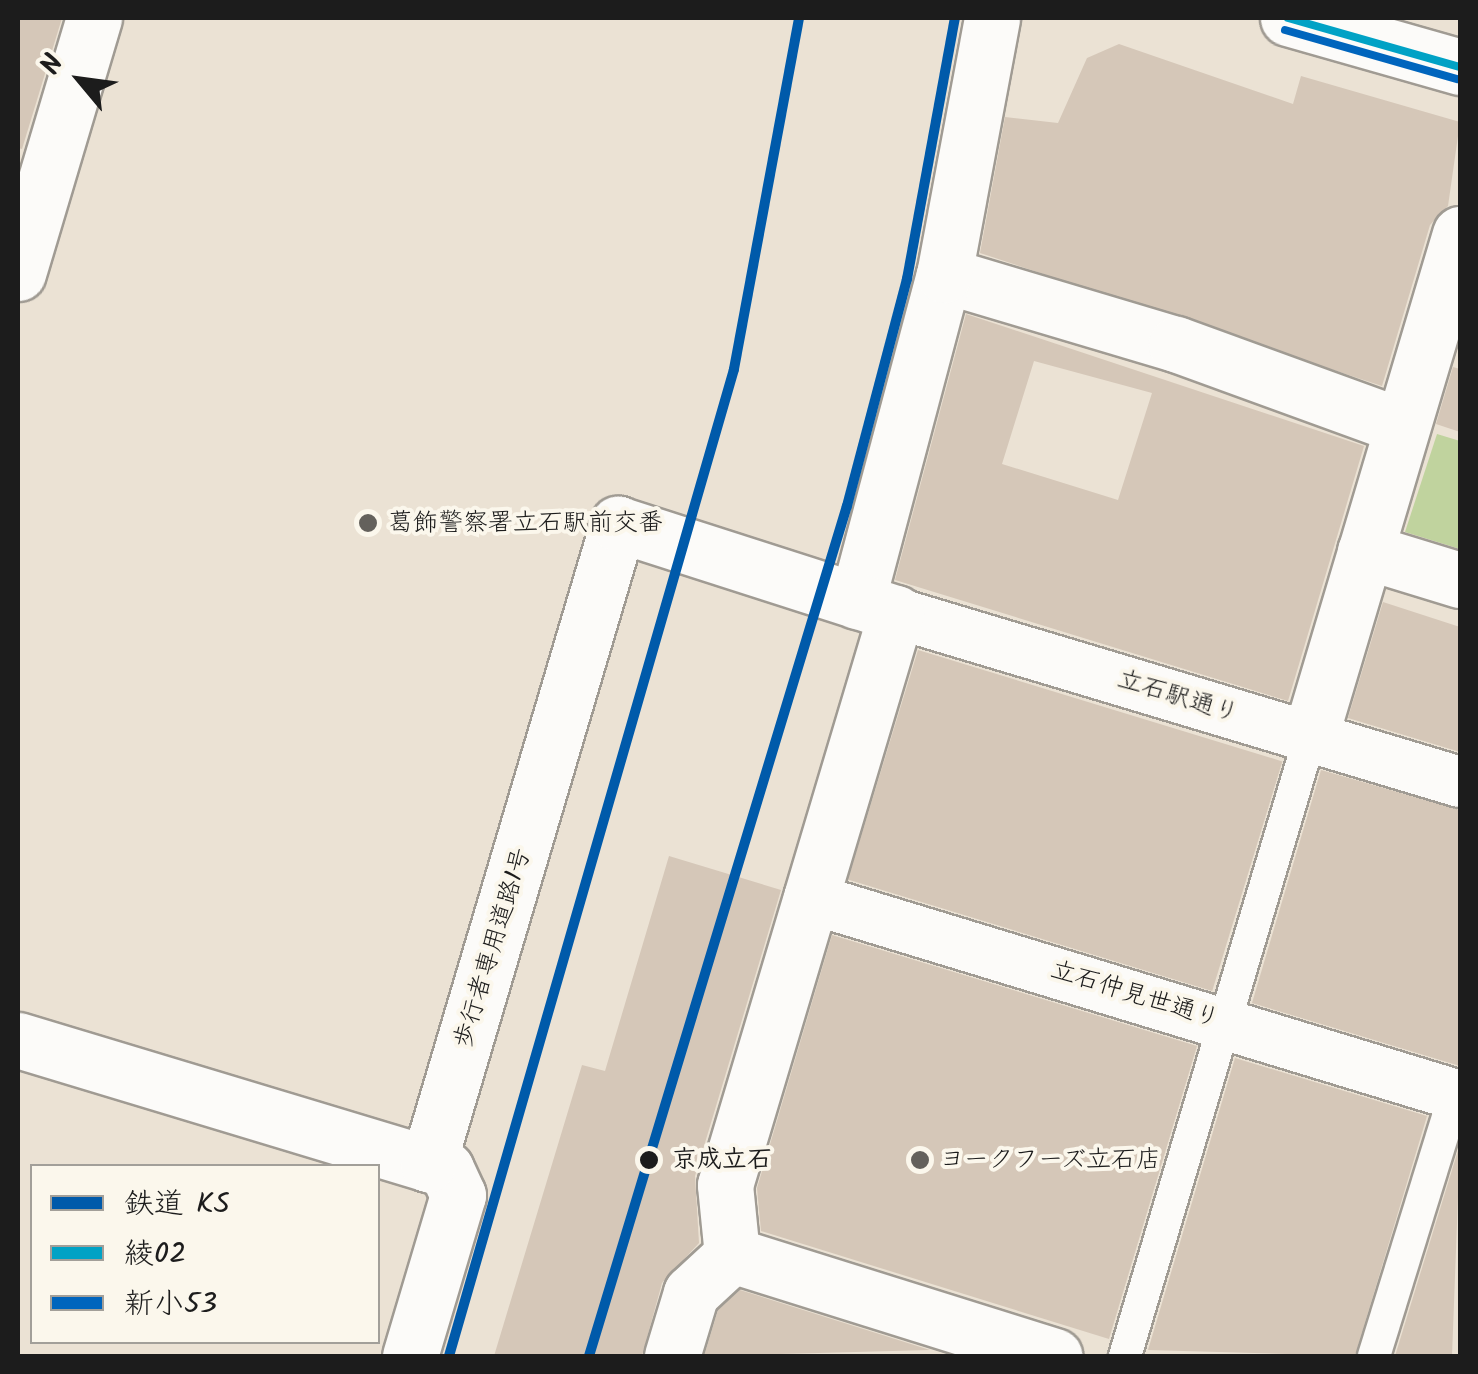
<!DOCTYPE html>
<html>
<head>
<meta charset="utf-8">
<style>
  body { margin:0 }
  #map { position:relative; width:1478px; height:1374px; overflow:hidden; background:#ebe2d4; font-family:Kalam,"Klee One",sans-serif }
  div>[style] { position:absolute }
  .green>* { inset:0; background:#c0d39e }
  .building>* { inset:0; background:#d5c7b8; transform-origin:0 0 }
  .roads { filter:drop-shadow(2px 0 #a09b93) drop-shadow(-2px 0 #a09b93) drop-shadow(0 2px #a09b93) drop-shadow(0 -2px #a09b93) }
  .service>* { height:32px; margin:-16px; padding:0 16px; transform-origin:16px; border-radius:16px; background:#fcfbf9 }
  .pedestrian>* { height:50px; margin:-25px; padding:0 25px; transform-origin:25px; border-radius:25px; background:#fcfbf9 }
  .minor>* { height:55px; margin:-27.5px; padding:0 27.5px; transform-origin:27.5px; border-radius:27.5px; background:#fcfbf9 }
  .tertiary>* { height:55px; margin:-27.5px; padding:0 27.5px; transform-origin:27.5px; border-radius:27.5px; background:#fcfbf9 }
  .bus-1>* { height:8px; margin:-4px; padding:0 4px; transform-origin:4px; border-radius:4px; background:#01a2c5 }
  .bus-2>* { height:8px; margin:-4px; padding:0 4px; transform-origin:4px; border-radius:4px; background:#0065bd }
  .rail-1>* { height:10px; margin:-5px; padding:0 5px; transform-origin:5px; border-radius:5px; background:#005aaa }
  .dots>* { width:28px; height:28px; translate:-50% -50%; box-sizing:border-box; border:5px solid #fbf7ec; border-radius:50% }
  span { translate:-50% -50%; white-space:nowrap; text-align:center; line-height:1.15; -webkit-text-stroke:8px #fbf7ec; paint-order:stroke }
  .poi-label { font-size:25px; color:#1c1c1c }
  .left { translate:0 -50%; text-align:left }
  .street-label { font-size:25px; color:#1c1c1c }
  .stop-label { font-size:25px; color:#1c1c1c; font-weight:700 }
  .frame { position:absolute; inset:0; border:20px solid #1c1c1c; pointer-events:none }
  .legend { position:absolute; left:30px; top:1164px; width:350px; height:180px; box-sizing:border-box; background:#fbf7ec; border:2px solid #a29f99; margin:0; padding:12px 18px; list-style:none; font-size:30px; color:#1c1c1c }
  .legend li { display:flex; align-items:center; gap:20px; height:50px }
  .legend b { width:50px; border:2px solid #a29f99 }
  .north { position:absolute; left:30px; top:30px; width:100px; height:100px; -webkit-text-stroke:8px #fbf7ec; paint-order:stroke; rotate:299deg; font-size:28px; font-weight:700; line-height:40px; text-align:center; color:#1c1c1c }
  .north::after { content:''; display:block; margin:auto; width:35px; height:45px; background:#1c1c1c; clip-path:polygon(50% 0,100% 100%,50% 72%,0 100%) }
</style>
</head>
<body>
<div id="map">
  <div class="green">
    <div style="clip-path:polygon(1437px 434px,1460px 441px,1460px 549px,1405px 532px)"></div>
  </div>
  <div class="building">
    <div style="clip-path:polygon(18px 18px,62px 18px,22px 149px,18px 148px)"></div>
    <div style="clip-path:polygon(1119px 44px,1293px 104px,1301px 76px,1460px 122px,1448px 206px,1430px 225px,1382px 386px,980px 253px,1005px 117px,1058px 123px,1087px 58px)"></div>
    <div style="clip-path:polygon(evenodd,966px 314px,1364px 446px,1288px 701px,895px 580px,966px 314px,1034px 361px,1152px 393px,1118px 500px,1002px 464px,1034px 361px)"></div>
    <div style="clip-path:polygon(1453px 367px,1460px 369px,1460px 432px,1436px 424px)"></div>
    <div style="clip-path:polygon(1383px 602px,1460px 627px,1460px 752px,1348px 718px)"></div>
    <div style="left:918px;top:650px;width:381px;height:240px;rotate:17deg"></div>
    <div style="clip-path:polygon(1321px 770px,1460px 810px,1460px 1066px,1252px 1003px)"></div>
    <div style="clip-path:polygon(669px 856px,781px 890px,695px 1176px,699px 1243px,662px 1283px,642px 1356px,494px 1356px,582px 1065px,605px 1071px)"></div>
    <div style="clip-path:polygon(832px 935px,1197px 1046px,1109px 1339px,761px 1231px,757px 1188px)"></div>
    <div style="clip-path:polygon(1235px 1058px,1427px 1116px,1355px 1356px,1148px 1350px)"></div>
    <div style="clip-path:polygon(1460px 1144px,1452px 1356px,1395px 1356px)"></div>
    <div style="clip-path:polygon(740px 1290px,930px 1350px,704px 1356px,718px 1310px)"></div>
  </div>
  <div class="roads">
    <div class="service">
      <div style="left:1125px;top:1356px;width:646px;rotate:-73.36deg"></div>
      <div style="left:1374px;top:1356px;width:274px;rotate:-72.8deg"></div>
    </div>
    <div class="pedestrian">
      <div style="left:896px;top:613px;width:589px;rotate:16.68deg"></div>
      <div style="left:809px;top:898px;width:680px;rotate:16.92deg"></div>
    </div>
    <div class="minor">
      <div style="left:18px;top:273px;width:266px;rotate:-73.4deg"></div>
      <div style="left:944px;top:275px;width:242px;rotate:16.6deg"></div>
      <div style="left:1176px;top:344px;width:239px;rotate:20deg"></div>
      <div style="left:1365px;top:551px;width:99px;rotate:17deg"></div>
      <div style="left:857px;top:601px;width:337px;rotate:-75.1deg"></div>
      <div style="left:944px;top:275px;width:261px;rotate:-79.4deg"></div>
      <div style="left:1310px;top:737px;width:525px;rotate:-73.39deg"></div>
      <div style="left:18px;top:1040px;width:428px;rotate:16.8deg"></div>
      <div style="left:732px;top:1255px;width:338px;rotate:17.4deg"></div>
      <div style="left:410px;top:1356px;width:168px;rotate:-73.4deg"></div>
      <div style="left:458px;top:1195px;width:29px;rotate:-115deg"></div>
      <div style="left:446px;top:1169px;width:19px;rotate:-164deg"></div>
      <div style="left:428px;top:1164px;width:668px;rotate:-73.47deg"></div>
      <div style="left:618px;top:524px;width:292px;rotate:17.8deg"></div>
      <div style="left:896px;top:613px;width:597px;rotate:106.64deg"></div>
      <div style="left:725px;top:1185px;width:70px;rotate:84.3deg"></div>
      <div style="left:672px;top:1356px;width:66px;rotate:-73.2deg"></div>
      <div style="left:691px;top:1293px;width:56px;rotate:-42.8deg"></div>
    </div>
    <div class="tertiary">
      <div style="left:1288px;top:18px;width:179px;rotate:15.9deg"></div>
    </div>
  </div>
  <div class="bus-1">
    <div style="left:1288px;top:18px;width:179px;rotate:15.9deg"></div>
  </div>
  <div class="bus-2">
    <div style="left:1285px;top:30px;width:179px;rotate:15.9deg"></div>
  </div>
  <div class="rail-1">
    <div style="left:449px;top:1356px;width:1027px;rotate:-73.89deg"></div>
    <div style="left:734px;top:369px;width:357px;rotate:-79.5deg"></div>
    <div style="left:589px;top:1356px;width:888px;rotate:-73.12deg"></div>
    <div style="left:847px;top:506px;width:235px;rotate:-75.2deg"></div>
    <div style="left:907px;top:279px;width:265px;rotate:-79.6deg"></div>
  </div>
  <div class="dots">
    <div style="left:368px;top:523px;background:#64615c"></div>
    <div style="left:649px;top:1160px;background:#1c1c1c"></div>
    <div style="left:920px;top:1160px;background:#64615c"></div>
  </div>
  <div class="poi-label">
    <span class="left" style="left:388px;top:523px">葛飾警察署立石駅前交番</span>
    <span class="left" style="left:940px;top:1160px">ヨークフーズ立石店</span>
  </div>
  <div class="street-label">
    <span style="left:1178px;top:697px;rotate:17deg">立石駅通り</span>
    <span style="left:493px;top:948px;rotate:-73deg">歩行者専用道路1号</span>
    <span style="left:1135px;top:995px;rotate:17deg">立石仲見世通り</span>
  </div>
  <div class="stop-label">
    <span class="left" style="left:672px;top:1160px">京成立石</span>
  </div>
  <div class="frame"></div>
  <ul class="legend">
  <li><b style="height:12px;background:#005aaa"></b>鉄道 KS</li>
  <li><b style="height:12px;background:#01a2c5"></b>綾02</li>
  <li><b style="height:12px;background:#0065bd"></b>新小53</li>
  </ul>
  <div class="north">N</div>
</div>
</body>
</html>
